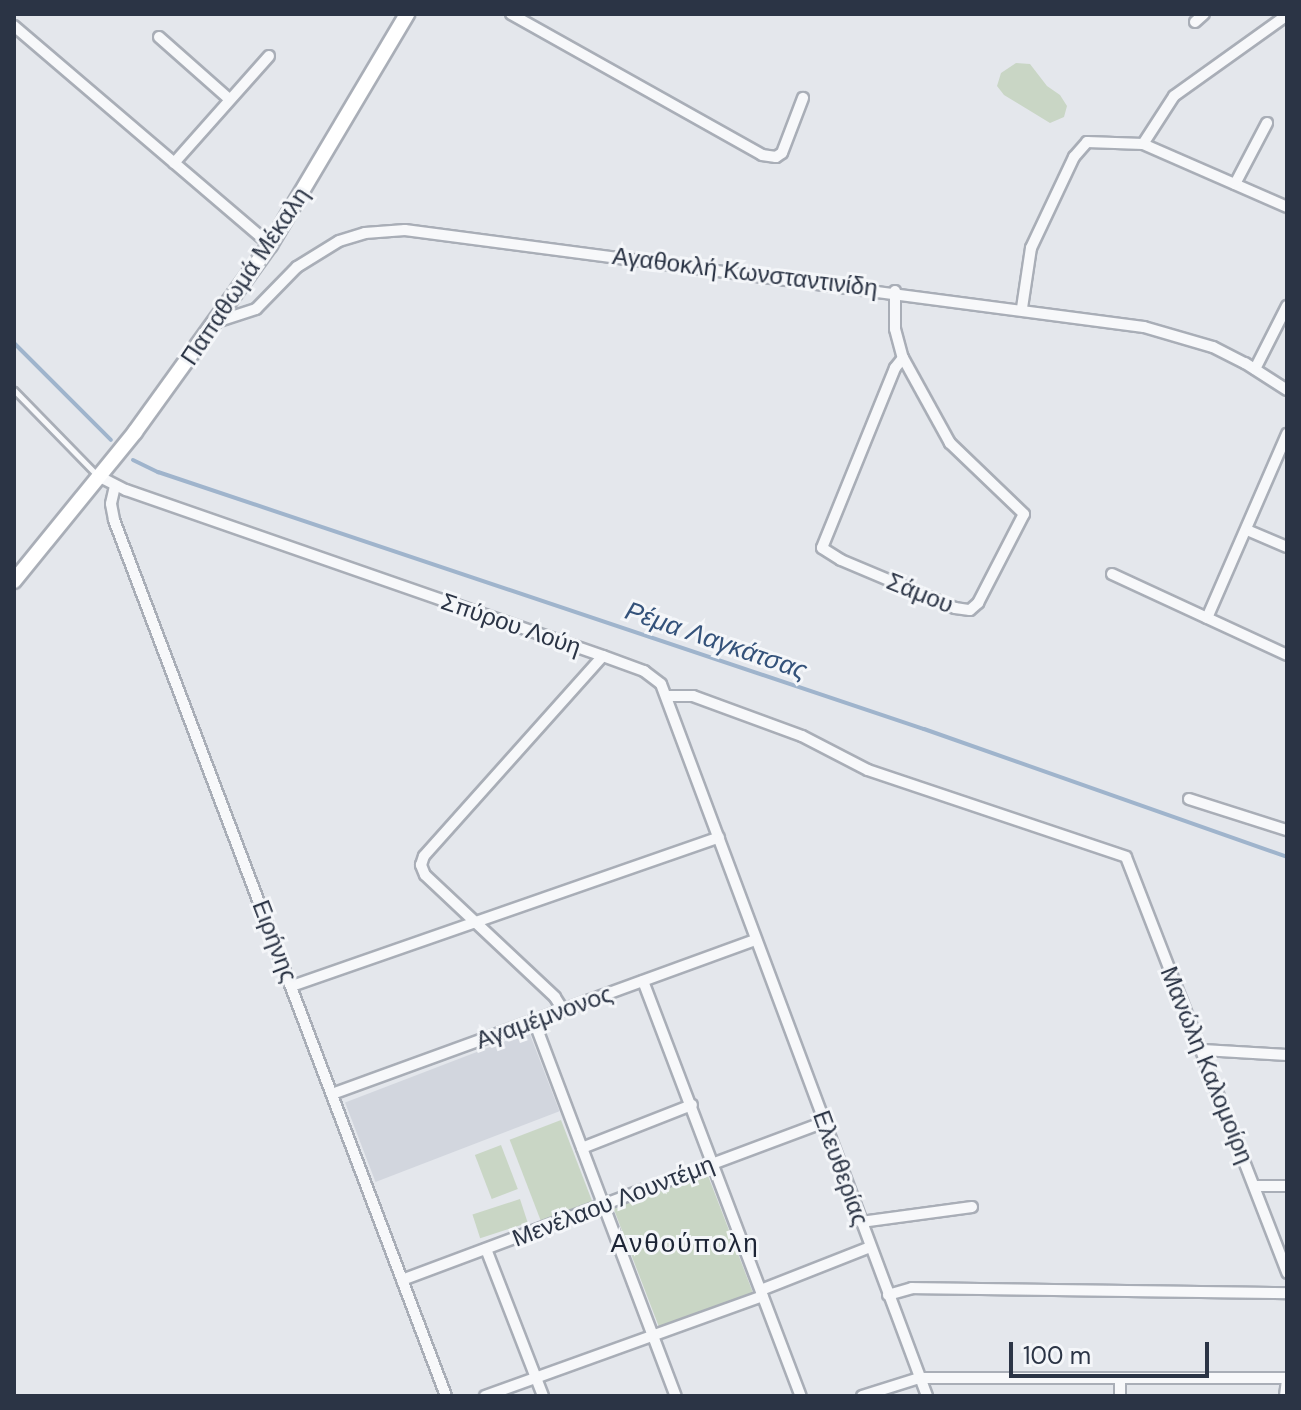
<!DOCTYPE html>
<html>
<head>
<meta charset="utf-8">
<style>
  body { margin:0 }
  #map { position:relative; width:1301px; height:1410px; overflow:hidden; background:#e4e7ec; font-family:"DM Sans",sans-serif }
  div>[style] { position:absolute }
  .built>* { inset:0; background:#d2d6de; transform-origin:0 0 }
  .green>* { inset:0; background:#c9d6c5; transform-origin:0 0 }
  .stream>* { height:4px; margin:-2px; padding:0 2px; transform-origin:2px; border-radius:2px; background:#9fb4cc }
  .roads { filter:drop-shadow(2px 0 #a9aeb7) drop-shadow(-2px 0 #a9aeb7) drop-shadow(0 2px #a9aeb7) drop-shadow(0 -2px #a9aeb7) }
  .lane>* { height:5px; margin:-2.5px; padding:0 2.5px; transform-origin:2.5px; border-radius:2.5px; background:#f7f8fa }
  .street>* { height:10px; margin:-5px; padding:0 5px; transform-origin:5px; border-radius:5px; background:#f7f8fa }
  .secondary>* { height:14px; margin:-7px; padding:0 7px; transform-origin:7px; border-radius:7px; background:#fff }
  span { translate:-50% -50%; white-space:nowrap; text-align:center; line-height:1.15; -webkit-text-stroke:6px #f4f6f9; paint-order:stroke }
  .street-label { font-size:24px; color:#2b3445 }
  .water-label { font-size:26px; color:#34527a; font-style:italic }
  .neighbourhood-label { font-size:26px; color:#1d2536; letter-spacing:2px }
  .frame { position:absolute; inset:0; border:16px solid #2b3445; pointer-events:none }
  .scale { position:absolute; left:1009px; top:1342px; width:200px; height:36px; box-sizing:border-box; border:4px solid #2b3445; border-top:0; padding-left:10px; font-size:24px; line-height:28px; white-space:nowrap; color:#2b3445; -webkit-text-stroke:6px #f4f6f9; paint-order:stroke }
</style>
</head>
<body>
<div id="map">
  <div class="built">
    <div style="left:529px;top:1032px;width:85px;height:197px;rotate:69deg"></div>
  </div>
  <div class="green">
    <div style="clip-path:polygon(1016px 63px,1030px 64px,1047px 86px,1060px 95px,1067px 106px,1064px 117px,1050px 123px,1004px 95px,997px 86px,1001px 73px)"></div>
    <div style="left:561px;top:1120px;width:88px;height:55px;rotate:69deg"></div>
    <div style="left:501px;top:1145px;width:47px;height:28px;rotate:69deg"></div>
    <div style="left:707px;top:1173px;width:129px;height:100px;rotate:69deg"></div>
    <div style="left:520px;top:1199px;width:25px;height:50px;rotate:72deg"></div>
  </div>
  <div class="stream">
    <div style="left:14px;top:343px;width:137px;rotate:45deg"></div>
    <div style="left:133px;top:460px;width:28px;rotate:26deg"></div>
    <div style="left:158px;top:472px;width:808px;rotate:18.55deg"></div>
    <div style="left:924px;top:729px;width:385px;rotate:19.4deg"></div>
  </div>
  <div class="roads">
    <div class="lane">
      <div style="left:14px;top:390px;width:117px;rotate:45.7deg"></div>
    </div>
    <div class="street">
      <div style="left:511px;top:14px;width:288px;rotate:29.3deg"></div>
      <div style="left:762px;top:155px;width:14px;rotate:8deg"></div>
      <div style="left:776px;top:157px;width:7px;rotate:-34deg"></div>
      <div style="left:782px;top:153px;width:59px;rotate:-69.1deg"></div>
      <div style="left:1195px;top:22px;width:12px;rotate:-42deg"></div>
      <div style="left:14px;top:26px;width:337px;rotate:40.5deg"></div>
      <div style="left:159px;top:37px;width:94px;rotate:41.5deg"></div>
      <div style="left:1143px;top:144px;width:57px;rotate:-57.1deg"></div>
      <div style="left:1174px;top:96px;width:139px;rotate:-35.6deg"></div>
      <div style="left:174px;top:163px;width:143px;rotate:-48.4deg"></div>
      <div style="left:1235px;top:184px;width:69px;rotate:-62.3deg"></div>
      <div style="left:895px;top:291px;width:38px;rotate:90deg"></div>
      <div style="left:895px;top:329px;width:30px;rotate:75deg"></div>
      <div style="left:903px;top:358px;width:13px;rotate:129deg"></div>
      <div style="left:895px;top:368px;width:194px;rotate:112.1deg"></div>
      <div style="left:822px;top:548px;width:22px;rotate:32deg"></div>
      <div style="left:841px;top:560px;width:124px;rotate:22.8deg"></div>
      <div style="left:955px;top:608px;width:15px;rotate:8deg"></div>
      <div style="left:970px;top:610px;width:11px;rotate:-41deg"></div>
      <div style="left:978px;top:603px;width:100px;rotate:-62.7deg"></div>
      <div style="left:1024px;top:514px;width:103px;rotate:-136.2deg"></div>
      <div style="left:950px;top:443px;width:97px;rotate:-118.9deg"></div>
      <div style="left:1022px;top:308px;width:61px;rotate:-81.5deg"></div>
      <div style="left:1031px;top:248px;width:101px;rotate:-64.7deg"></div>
      <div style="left:1074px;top:157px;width:20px;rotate:-49deg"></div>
      <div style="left:1087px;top:142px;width:56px;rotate:2deg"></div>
      <div style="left:1143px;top:144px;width:157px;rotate:23.6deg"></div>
      <div style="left:216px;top:322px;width:42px;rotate:-18deg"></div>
      <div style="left:256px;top:309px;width:59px;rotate:-45.7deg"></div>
      <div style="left:297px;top:267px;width:49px;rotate:-31.8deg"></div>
      <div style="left:339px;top:241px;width:27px;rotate:-17deg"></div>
      <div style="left:365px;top:233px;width:40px;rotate:-4.3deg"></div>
      <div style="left:405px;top:230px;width:745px;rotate:7.48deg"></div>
      <div style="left:1144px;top:327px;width:72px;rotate:16.2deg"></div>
      <div style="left:1213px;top:347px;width:36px;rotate:27deg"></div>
      <div style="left:1245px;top:363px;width:50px;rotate:32.7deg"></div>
      <div style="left:1255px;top:369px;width:71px;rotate:-63.1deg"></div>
      <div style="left:100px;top:477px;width:29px;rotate:27deg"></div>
      <div style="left:126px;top:490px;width:505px;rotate:19.19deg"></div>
      <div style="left:603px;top:656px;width:44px;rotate:20.1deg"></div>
      <div style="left:644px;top:671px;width:21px;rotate:37deg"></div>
      <div style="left:661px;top:684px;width:760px;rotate:69.51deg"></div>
      <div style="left:115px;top:486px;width:18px;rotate:103deg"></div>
      <div style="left:111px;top:504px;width:16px;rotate:79deg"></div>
      <div style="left:114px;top:520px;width:937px;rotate:69.24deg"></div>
      <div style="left:1247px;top:530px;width:43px;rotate:23deg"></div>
      <div style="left:1112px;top:574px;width:193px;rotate:24.8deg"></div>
      <div style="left:1207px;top:618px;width:201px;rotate:-66.5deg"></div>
      <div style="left:667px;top:696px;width:26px"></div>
      <div style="left:693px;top:696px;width:116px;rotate:20.2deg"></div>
      <div style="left:802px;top:736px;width:74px;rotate:27.3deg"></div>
      <div style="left:868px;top:770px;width:272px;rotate:18.6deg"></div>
      <div style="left:1126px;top:857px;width:446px;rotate:68.8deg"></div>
      <div style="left:1189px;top:799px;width:103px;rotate:17.6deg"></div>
      <div style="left:643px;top:981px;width:444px;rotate:69.2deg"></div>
      <div style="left:292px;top:986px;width:452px;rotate:-19.2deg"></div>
      <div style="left:563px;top:1010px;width:15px;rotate:-122deg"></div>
      <div style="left:555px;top:997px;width:178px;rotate:-136.8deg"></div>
      <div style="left:425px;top:875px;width:11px;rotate:-112deg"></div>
      <div style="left:421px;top:865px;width:9px;rotate:-72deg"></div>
      <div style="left:424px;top:856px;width:268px;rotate:-48.2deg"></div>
      <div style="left:534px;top:1021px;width:401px;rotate:69.3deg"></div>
      <div style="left:1203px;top:1050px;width:84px;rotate:3.4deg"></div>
      <div style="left:332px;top:1094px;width:451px;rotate:-20deg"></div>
      <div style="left:582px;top:1148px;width:118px;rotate:-21.4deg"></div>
      <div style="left:1256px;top:1186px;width:31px"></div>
      <div style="left:861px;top:1222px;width:112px;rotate:-7.7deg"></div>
      <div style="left:486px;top:1249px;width:158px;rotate:68.8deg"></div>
      <div style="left:402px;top:1280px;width:451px;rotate:-20.5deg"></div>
      <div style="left:761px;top:1290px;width:117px;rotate:-21.5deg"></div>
      <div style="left:888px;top:1295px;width:25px;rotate:-16deg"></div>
      <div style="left:912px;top:1288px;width:375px;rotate:0.8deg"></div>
      <div style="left:1120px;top:1378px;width:18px;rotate:90deg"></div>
      <div style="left:485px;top:1396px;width:295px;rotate:-19.8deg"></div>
      <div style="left:862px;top:1396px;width:60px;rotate:-17.5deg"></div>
      <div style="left:919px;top:1378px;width:368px"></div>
      <div style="left:1285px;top:1396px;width:16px;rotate:-83deg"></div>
    </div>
    <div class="secondary">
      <div style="left:14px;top:581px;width:192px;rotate:-50.9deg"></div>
      <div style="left:135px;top:432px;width:231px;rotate:-54.2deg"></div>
      <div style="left:270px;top:245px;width:269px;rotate:-59.3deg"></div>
    </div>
  </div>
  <div class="street-label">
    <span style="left:745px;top:272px;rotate:7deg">Αγαθοκλή Κωνσταντινίδη</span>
    <span style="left:245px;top:276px;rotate:-56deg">Παπαθωμά Μέκαλη</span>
    <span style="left:920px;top:593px;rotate:22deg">Σάμου</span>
    <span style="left:511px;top:624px;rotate:19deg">Σπύρου Λούη</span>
    <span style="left:275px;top:941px;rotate:69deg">Ειρήνης</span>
    <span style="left:544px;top:1017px;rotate:-20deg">Αγαμέμνονoς</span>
    <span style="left:1207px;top:1065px;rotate:68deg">Μανώλη Καλομοίρη</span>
    <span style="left:841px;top:1168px;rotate:70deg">Ελευθερίας</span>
    <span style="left:613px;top:1201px;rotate:-21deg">Μενέλαου Λουντέμη</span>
  </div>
  <div class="water-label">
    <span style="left:716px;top:641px;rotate:19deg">Ρέμα Λαγκάτσας</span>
  </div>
  <div class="neighbourhood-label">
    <span style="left:685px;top:1244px">Ανθούπολη</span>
  </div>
  <div class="frame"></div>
  <div class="scale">100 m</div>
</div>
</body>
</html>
